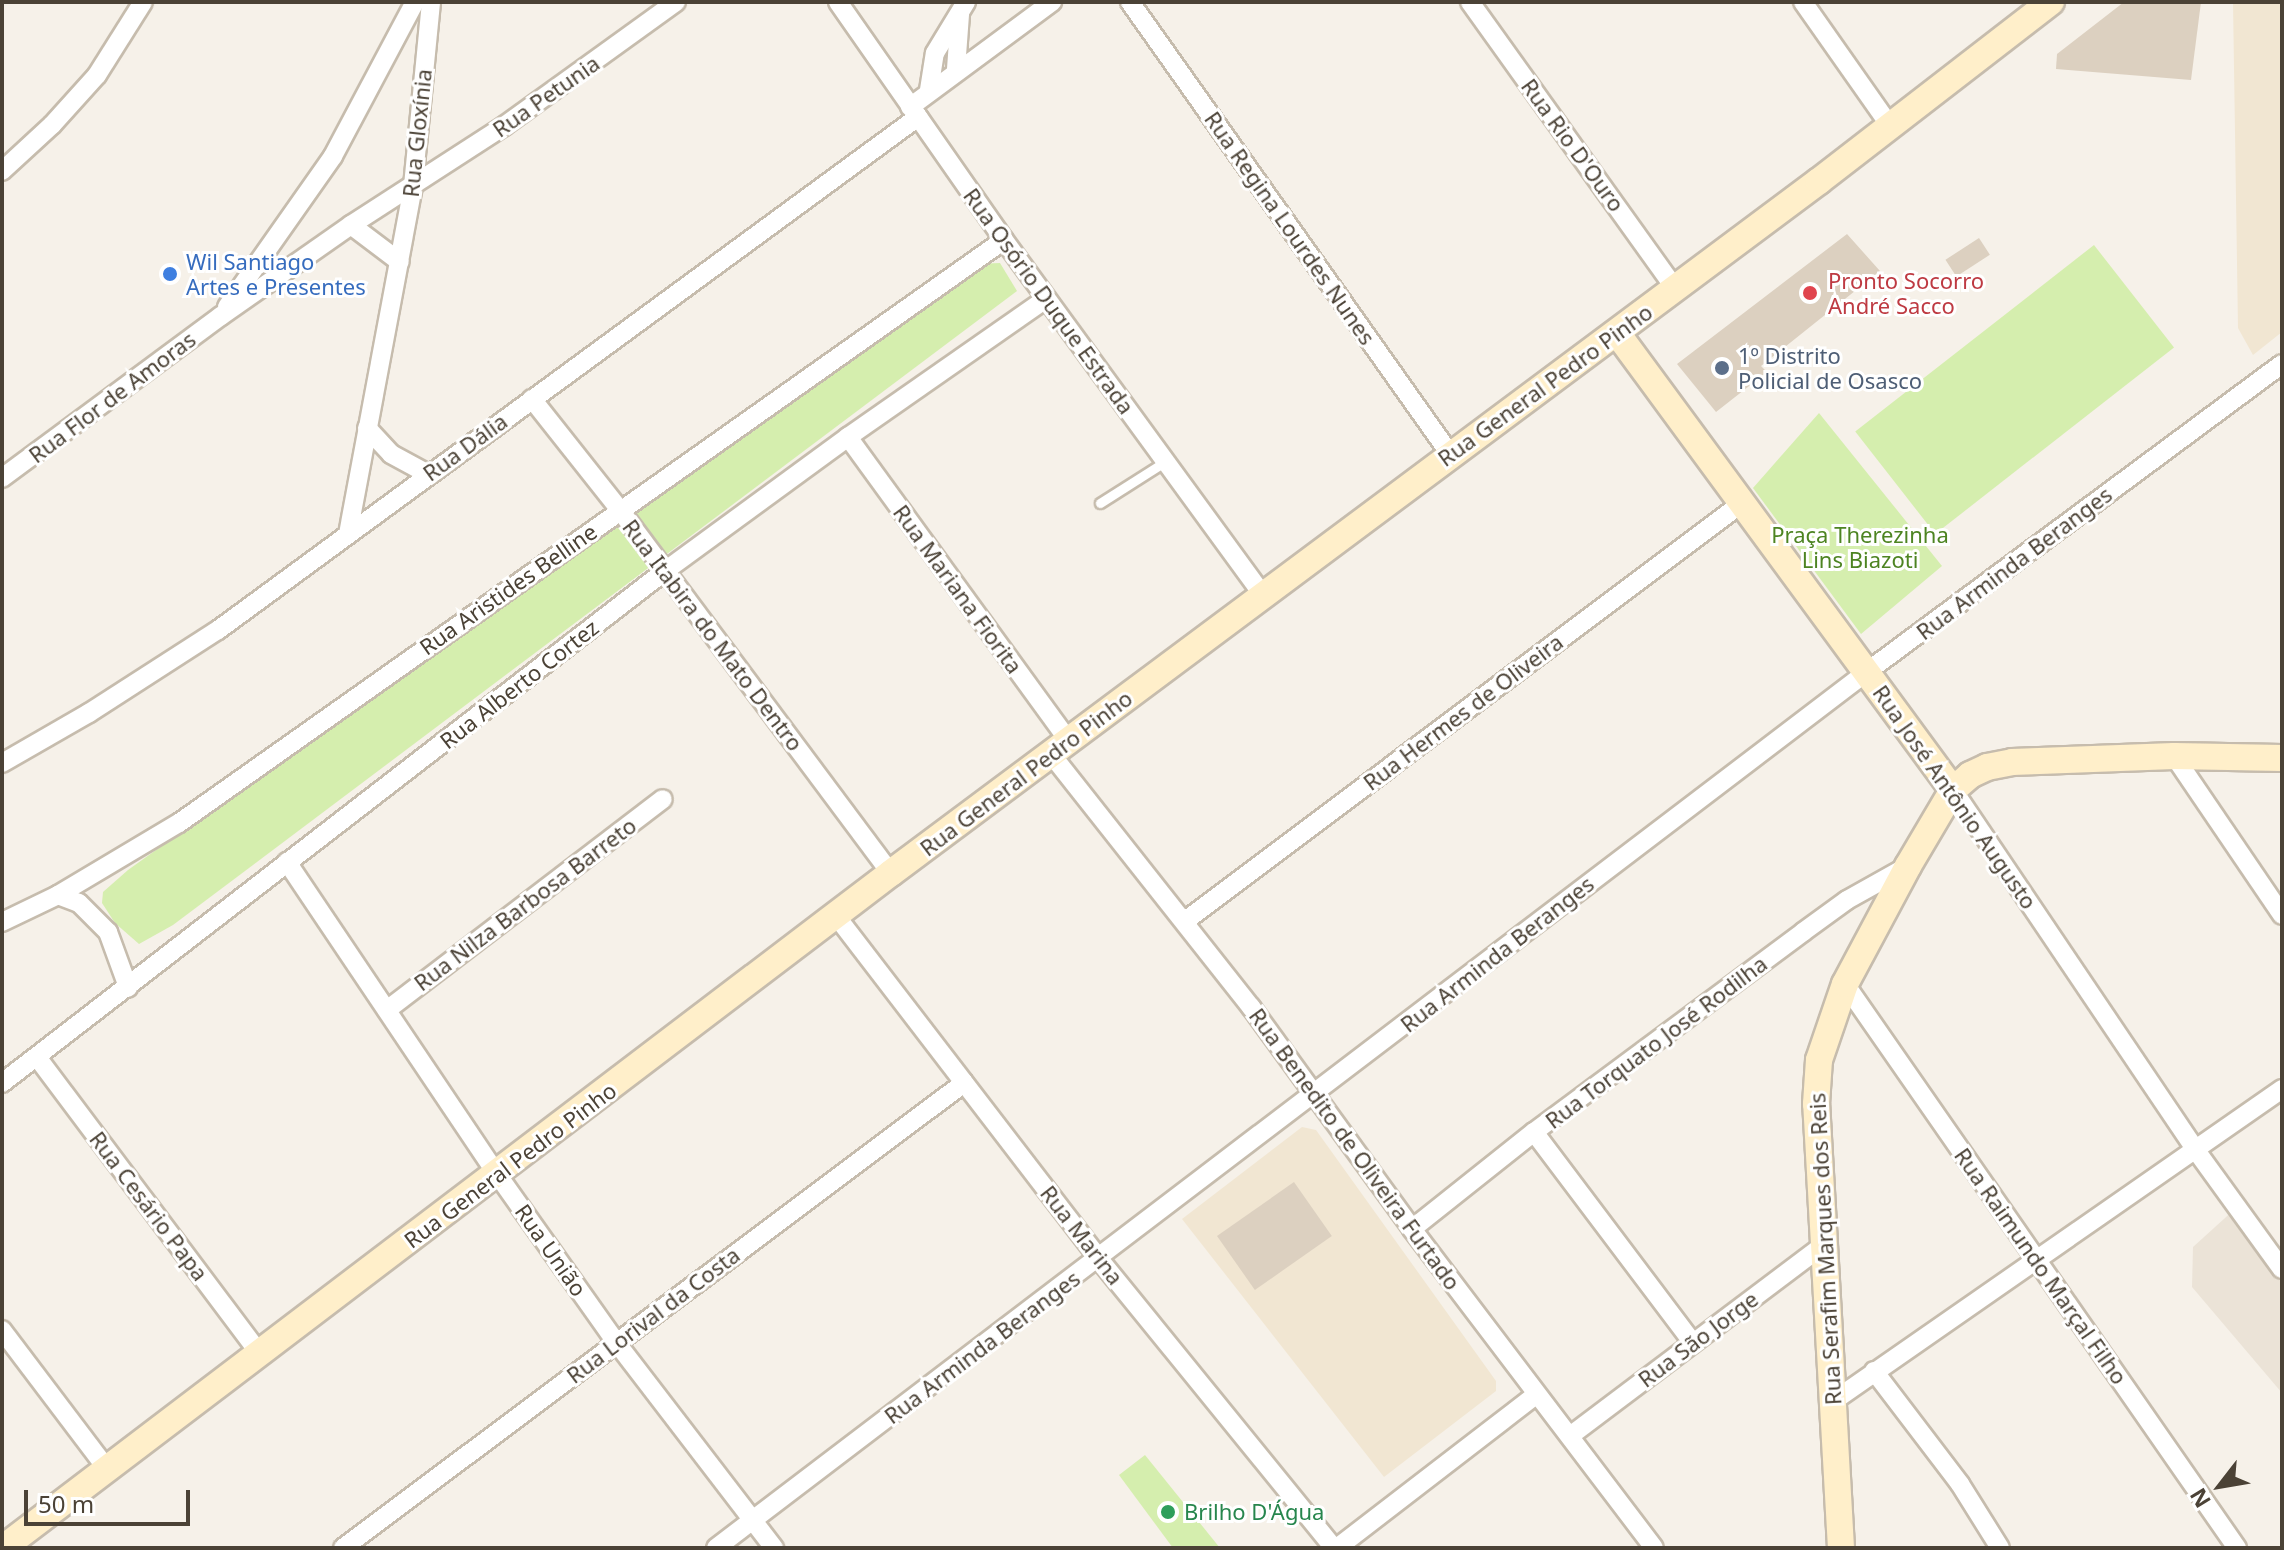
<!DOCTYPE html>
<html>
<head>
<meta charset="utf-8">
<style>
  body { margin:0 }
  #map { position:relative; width:2284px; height:1550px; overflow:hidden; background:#f6f1e9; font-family:"Noto Sans",sans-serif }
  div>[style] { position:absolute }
  .residential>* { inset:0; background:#ebe3d7 }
  .education>* { inset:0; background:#f1e6d2 }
  .green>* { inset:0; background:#d5eeae; transform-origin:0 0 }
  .building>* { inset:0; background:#dcd0c0; transform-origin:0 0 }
  .roads { filter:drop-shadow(2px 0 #c6bcad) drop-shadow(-2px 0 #c6bcad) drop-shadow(0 2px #c6bcad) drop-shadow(0 -2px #c6bcad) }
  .lane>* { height:9px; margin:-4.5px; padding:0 4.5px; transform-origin:4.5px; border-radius:4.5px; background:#fff }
  .street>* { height:18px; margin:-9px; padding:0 9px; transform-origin:9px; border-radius:9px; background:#fff }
  .secondary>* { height:26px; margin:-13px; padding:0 13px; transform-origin:13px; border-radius:13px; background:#ffefca }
  .dots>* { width:22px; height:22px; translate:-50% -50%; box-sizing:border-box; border:4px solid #fff; border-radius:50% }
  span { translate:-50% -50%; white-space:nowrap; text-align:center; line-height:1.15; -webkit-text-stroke:6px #fff; paint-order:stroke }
  .street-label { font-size:22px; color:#4b4236 }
  .shop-label { font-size:22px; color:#366cbe }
  .left { translate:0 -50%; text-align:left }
  .health-label { font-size:22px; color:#be3a42 }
  .service-label { font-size:22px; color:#4e5e75 }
  .park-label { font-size:22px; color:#4d8422 }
  .leisure-label { font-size:22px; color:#27864d }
  .frame { position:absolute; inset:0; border:4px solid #4b4236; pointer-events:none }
  .north { position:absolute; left:2180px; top:1446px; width:80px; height:80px; -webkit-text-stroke:6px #fff; paint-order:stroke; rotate:239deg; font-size:22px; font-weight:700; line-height:32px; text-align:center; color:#4b4236 }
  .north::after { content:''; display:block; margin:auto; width:28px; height:36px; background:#4b4236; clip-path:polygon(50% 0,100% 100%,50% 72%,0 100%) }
  .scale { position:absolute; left:24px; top:1490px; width:166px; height:36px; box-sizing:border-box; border:4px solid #4b4236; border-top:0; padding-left:10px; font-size:24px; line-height:28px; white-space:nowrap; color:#4b4236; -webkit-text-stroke:6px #fff; paint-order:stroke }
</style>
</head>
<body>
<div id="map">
  <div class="residential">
    <div style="clip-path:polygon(2236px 1208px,2282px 1269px,2282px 1393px,2192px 1287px,2193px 1247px)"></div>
  </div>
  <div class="education">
    <div style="clip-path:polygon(2233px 2px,2282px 2px,2282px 332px,2253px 355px,2238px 328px)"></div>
    <div style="clip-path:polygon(1302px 1127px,1316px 1130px,1496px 1381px,1496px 1391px,1384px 1477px,1182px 1219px)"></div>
  </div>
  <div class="green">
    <div style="left:2094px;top:245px;width:130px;height:303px;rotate:52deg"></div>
    <div style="clip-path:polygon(1000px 263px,1017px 291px,173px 925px,139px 944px,115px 923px,102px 903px,103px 892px,128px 870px,975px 264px)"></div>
    <div style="clip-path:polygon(1819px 413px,1942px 566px,1861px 634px,1753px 488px)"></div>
    <div style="clip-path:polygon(1145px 1455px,1220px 1548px,1173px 1548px,1119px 1475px)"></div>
  </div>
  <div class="building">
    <div style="clip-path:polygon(2124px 2px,2201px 2px,2191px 80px,2056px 69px,2057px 54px)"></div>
    <div style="clip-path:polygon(1847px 234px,1880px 271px,1761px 366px,1767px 372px,1716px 412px,1677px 364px)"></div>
    <div style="left:1979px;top:238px;width:20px;height:40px;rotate:57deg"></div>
    <div style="left:1294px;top:1182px;width:66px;height:94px;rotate:55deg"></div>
  </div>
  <div class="roads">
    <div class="lane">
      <div style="left:1100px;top:503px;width:78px;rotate:-32.5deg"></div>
    </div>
    <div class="street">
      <div style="left:838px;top:2px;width:290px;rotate:55.1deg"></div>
      <div style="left:1004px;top:240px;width:442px;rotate:53.9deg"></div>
      <div style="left:1130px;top:2px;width:554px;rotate:54.7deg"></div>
      <div style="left:1470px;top:2px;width:352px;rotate:54.4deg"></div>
      <div style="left:1803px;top:2px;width:151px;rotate:54.9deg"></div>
      <div style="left:956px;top:69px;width:55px;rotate:-85.8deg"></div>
      <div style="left:929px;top:90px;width:37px;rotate:-81deg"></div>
      <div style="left:935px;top:53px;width:60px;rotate:-58.7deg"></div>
      <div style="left:910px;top:107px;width:177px;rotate:-36.5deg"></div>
      <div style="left:2px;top:171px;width:68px;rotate:-42.6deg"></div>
      <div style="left:52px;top:125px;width:67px;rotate:-48deg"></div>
      <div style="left:97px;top:75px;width:86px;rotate:-57.8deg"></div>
      <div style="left:351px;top:225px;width:61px;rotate:37.1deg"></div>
      <div style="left:227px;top:307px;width:184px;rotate:-54.9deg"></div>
      <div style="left:333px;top:156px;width:174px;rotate:-62deg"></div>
      <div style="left:532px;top:399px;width:142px;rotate:51.6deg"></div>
      <div style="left:620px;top:510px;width:453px;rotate:53.3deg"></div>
      <div style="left:367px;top:428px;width:35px;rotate:47deg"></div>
      <div style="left:391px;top:454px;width:42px;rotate:28.4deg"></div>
      <div style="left:848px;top:437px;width:376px;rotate:54deg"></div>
      <div style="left:2px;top:478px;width:272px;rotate:-36.5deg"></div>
      <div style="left:221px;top:316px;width:159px;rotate:-35deg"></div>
      <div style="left:351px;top:225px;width:182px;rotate:-32.9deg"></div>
      <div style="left:504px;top:126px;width:212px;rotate:-35.8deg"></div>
      <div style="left:348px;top:534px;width:354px;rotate:-79.4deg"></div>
      <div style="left:413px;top:186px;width:185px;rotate:-84.4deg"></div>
      <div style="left:1051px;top:754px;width:323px;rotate:51.7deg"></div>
      <div style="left:1251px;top:1007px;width:274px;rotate:54deg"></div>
      <div style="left:1412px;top:1229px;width:400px;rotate:52.8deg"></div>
      <div style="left:2174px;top:756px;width:192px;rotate:55.8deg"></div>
      <div style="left:2px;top:763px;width:100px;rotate:-29.9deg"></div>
      <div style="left:89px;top:713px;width:153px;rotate:-32.8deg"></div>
      <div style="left:218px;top:630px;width:868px;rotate:-36.24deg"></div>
      <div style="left:1953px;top:790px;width:433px;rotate:56deg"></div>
      <div style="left:2195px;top:1149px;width:148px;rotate:54.1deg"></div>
      <div style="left:287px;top:862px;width:376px;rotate:56.1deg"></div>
      <div style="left:497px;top:1174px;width:206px;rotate:54.7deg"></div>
      <div style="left:616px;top:1342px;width:260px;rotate:52.5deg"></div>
      <div style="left:58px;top:895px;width:22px;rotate:21deg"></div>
      <div style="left:79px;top:903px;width:41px;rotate:45deg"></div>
      <div style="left:108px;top:932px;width:59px;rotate:70deg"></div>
      <div style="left:837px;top:917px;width:431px;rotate:52.5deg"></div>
      <div style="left:1099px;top:1259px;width:372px;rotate:50.9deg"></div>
      <div style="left:1185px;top:921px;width:696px;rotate:-36.89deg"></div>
      <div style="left:2px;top:922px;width:62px;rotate:-25.7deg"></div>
      <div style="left:58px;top:895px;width:141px;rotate:-30.8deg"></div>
      <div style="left:179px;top:823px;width:1010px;rotate:-35.25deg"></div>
      <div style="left:1845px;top:984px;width:687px;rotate:55.2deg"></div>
      <div style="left:387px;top:1010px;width:347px;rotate:-37.4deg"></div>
      <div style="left:37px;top:1057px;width:373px;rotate:53.1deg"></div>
      <div style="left:2px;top:1083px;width:838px;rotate:-37.68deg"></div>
      <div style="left:665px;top:571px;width:227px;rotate:-36.2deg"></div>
      <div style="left:848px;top:437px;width:241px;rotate:-34.9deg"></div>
      <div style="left:1534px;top:1132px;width:264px;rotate:53deg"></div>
      <div style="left:1412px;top:1229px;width:156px;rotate:-38.5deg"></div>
      <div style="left:1534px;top:1132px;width:335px;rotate:-36.6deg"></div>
      <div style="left:1803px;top:932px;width:54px;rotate:-36deg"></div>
      <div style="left:1847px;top:900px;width:68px;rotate:-29.2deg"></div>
      <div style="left:2px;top:1330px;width:174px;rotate:52.9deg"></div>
      <div style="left:1874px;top:1371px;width:142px;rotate:52.7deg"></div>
      <div style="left:1960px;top:1484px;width:75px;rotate:58deg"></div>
      <div style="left:1832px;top:1402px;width:548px;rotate:-34.82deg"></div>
      <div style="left:1570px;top:1436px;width:321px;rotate:-37deg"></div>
      <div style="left:343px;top:1548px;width:776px;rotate:-36.83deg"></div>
      <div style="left:716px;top:1548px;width:1448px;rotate:-37.28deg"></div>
      <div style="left:1868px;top:671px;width:515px;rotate:-36.56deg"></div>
      <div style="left:1337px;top:1548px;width:251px;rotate:-37.6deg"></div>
    </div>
    <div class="secondary">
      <div style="left:1617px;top:333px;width:567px;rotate:53.68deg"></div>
      <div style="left:3px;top:1548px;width:1115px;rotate:-37.24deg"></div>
      <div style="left:891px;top:873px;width:1158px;rotate:-36.71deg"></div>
      <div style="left:1819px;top:181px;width:293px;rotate:-37.7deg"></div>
      <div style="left:1841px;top:1548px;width:445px;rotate:-93.2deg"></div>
      <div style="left:1816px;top:1104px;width:44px;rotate:-86.1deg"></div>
      <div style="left:1819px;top:1060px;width:80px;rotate:-71.1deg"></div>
      <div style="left:1845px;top:984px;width:134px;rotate:-61.9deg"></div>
      <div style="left:1908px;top:866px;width:88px;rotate:-59.4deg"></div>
      <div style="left:1953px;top:790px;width:23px;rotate:-41deg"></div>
      <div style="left:1970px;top:775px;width:19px;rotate:-25deg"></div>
      <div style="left:1987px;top:767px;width:25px;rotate:-11deg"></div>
      <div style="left:2012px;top:762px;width:162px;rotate:-2.1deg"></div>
      <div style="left:2174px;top:756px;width:108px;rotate:1.1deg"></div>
    </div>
  </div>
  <div class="dots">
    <div style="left:170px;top:274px;background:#3f7fe0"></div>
    <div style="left:1810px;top:293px;background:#e0444e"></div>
    <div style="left:1722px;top:368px;background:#5c6f8a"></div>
    <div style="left:1168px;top:1512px;background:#2e9e5b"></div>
  </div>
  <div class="street-label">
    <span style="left:546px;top:96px;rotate:-35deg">Rua Petunia</span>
    <span style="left:417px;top:133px;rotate:-84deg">Rua Gloxínia</span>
    <span style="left:1573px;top:145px;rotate:54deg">Rua Rio D'Ouro</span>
    <span style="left:1290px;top:228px;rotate:55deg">Rua Regina Lourdes Nunes</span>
    <span style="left:1049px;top:301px;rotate:54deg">Rua Osório Duque Estrada</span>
    <span style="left:1545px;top:385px;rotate:-36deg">Rua General Pedro Pinho</span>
    <span style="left:112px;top:397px;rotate:-37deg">Rua Flor de Amoras</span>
    <span style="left:465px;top:447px;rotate:-36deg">Rua Dália</span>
    <span style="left:2014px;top:563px;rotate:-37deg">Rua Arminda Beranges</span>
    <span style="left:508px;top:589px;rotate:-35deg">Rua Aristides Belline</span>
    <span style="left:958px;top:589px;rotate:54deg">Rua Mariana Fiorita</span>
    <span style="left:713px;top:635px;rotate:53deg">Rua Itabira do Mato Dentro</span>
    <span style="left:519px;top:684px;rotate:-38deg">Rua Alberto Cortez</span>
    <span style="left:1463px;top:712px;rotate:-37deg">Rua Hermes de Oliveira</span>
    <span style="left:1026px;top:773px;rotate:-37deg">Rua General Pedro Pinho</span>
    <span style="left:1955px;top:797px;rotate:55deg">Rua José Antônio Augusto</span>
    <span style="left:525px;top:904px;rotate:-37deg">Rua Nilza Barbosa Barreto</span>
    <span style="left:1497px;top:954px;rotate:-38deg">Rua Arminda Beranges</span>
    <span style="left:1656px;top:1042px;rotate:-37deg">Rua Torquato José Rodilha</span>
    <span style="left:1355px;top:1149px;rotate:54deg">Rua Benedito de Oliveira Furtado</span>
    <span style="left:510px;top:1165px;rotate:-37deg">Rua General Pedro Pinho</span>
    <span style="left:149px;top:1206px;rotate:53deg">Rua Cesário Papa</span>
    <span style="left:1082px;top:1235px;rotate:52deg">Rua Marina</span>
    <span style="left:1825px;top:1249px;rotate:-93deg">Rua Serafim Marques dos Reis</span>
    <span style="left:551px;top:1250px;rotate:55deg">Rua União</span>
    <span style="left:2041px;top:1266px;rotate:55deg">Rua Raimundo Marçal Filho</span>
    <span style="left:653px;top:1315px;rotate:-37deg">Rua Lorival da Costa</span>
    <span style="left:1698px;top:1339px;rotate:-37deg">Rua São Jorge</span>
    <span style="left:982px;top:1347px;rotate:-37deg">Rua Arminda Beranges</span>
  </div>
  <div class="shop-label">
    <span class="left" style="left:186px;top:274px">Wil Santiago<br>Artes e Presentes</span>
  </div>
  <div class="health-label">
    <span class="left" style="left:1828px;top:293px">Pronto Socorro<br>André Sacco</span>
  </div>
  <div class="service-label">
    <span class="left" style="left:1738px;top:368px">1º Distrito<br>Policial de Osasco</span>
  </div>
  <div class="park-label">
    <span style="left:1860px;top:547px">Praça Therezinha<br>Lins Biazoti</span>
  </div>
  <div class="leisure-label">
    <span class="left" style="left:1184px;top:1512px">Brilho D'Água</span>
  </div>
  <div class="frame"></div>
  <div class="north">N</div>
  <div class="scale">50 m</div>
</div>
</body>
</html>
